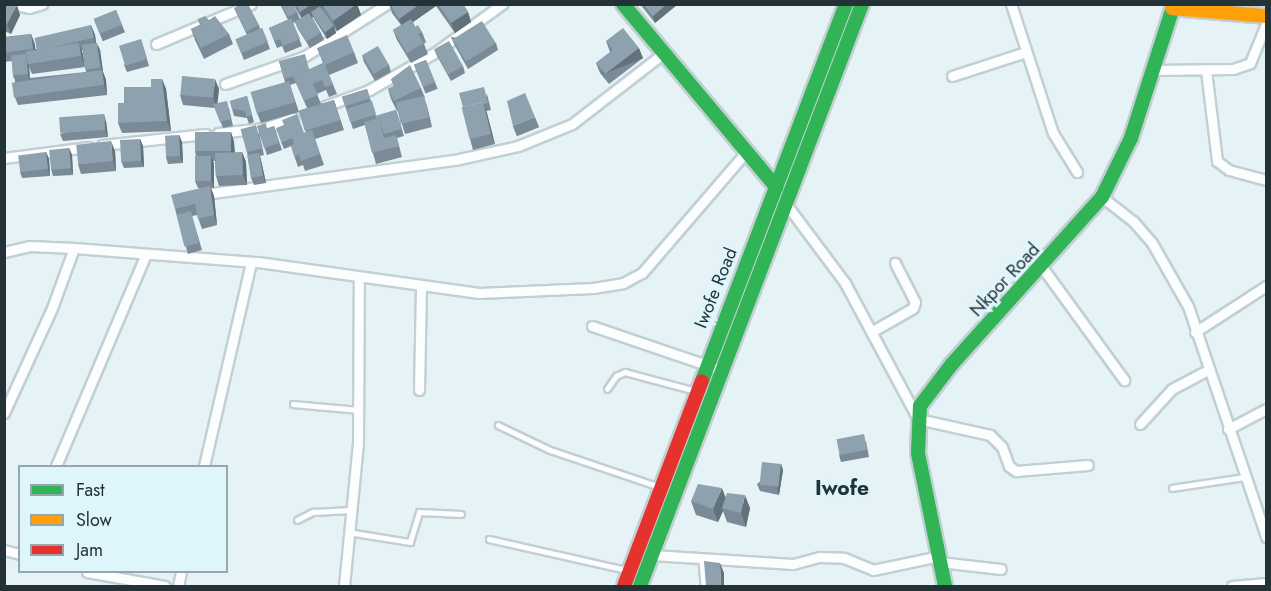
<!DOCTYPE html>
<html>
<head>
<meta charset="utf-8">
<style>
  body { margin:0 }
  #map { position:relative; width:1271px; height:591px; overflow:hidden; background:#e5f2f6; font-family:Jost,sans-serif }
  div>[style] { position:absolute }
  .roads { filter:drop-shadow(2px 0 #c2cfd3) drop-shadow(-2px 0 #c2cfd3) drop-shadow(0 2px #c2cfd3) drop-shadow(0 -2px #c2cfd3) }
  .lane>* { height:4.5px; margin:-2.25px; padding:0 2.25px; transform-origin:2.25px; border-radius:2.25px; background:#fbfdfe }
  .street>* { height:9px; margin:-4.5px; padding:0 4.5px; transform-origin:4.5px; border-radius:4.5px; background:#fbfdfe }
  .fast>* { height:14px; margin:-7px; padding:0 7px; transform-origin:7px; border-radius:7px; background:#30b455 }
  .slow>* { height:14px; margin:-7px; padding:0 7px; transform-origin:7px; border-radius:7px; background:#ff9f0a }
  .jam>* { height:14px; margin:-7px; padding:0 7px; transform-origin:7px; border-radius:7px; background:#e5322d }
  .wall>* { inset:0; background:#7a8a96; transform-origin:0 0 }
  .shaded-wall>* { inset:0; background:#63717a; transform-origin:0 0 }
  .building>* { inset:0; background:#8ea1ae; transform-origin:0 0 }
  span { translate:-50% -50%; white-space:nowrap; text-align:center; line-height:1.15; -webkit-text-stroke:6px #dff5fc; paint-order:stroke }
  .street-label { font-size:18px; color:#233236 }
  .quarter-label { font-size:21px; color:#233236; font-weight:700 }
  .frame { position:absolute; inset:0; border:6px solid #233236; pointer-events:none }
  .legend { position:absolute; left:18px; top:465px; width:210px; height:108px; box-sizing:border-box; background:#dff5fc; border:2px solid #94a7ad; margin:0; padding:8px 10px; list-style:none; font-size:18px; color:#233236 }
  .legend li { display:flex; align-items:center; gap:12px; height:30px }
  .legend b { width:30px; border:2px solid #94a7ad }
</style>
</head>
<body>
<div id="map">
  <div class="roads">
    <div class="lane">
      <div style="left:607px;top:389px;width:16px;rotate:-55deg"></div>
      <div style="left:616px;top:376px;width:10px;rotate:-24deg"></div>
      <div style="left:625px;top:372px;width:73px;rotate:15deg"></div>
      <div style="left:293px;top:404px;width:66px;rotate:5.2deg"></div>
      <div style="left:498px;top:425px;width:58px;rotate:25.7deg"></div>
      <div style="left:550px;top:450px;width:116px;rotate:18.6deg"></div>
      <div style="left:1172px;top:488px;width:74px;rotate:-8.6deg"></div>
      <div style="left:297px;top:520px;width:18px;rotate:-27deg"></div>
      <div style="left:313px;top:512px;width:38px;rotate:-3deg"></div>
      <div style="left:348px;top:532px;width:63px;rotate:9.2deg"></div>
      <div style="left:410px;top:542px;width:31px;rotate:-73deg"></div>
      <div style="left:419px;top:512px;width:42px;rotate:2.7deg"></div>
      <div style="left:489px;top:539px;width:141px;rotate:12.7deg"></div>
      <div style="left:702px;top:561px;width:25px;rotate:85deg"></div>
    </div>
    <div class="street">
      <div style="left:12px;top:4px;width:17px;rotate:13deg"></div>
      <div style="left:29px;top:8px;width:14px;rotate:-17deg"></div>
      <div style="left:1011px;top:4px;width:136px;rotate:72deg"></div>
      <div style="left:1053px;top:133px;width:46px;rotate:58.4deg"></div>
      <div style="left:156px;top:44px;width:103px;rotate:-22.8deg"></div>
      <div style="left:1153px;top:70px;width:80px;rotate:-0.7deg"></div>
      <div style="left:1233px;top:69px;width:18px;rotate:-19deg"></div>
      <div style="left:1250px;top:63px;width:42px;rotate:-67.7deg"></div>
      <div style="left:1206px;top:70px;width:92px;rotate:83.1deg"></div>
      <div style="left:1217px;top:161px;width:15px;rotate:37deg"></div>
      <div style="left:1229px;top:170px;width:38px;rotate:15deg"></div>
      <div style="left:952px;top:76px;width:78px;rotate:-18deg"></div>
      <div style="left:225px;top:84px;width:85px;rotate:-19.3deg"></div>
      <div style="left:305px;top:56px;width:97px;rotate:-32.4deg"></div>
      <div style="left:325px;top:106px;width:47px;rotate:-20deg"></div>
      <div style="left:369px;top:90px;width:77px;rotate:-29.6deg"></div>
      <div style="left:436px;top:52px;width:82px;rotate:-36deg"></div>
      <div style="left:218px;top:133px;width:46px;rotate:-6.2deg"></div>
      <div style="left:264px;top:128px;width:31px;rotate:-19deg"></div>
      <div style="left:102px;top:145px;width:104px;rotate:-6.1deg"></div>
      <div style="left:4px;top:158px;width:85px;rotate:-7.5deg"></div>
      <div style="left:212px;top:193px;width:249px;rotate:-7.8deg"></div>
      <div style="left:459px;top:159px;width:60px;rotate:-12.4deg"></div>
      <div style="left:518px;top:146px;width:58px;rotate:-22.2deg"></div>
      <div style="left:572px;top:124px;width:116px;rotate:-37.7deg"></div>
      <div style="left:1102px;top:197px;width:39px;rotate:38deg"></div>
      <div style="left:1133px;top:221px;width:29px;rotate:49deg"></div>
      <div style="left:1152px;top:243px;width:73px;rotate:60.3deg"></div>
      <div style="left:1188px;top:306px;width:244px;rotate:71.3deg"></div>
      <div style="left:786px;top:204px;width:99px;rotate:53.2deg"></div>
      <div style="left:845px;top:283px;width:154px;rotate:61.8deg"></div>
      <div style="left:918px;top:419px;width:74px;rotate:12.5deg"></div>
      <div style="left:990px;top:435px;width:17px;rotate:45deg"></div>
      <div style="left:1002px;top:447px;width:20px;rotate:70deg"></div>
      <div style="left:1009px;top:466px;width:9px;rotate:36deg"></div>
      <div style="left:1016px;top:471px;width:72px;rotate:-4.8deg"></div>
      <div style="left:4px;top:252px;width:27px;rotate:-13deg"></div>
      <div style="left:30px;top:246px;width:44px;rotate:2.6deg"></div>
      <div style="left:74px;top:248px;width:185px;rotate:4.4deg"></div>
      <div style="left:258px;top:262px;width:223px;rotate:8deg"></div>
      <div style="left:479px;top:293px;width:114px;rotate:-2.5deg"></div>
      <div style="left:593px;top:288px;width:30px;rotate:-9deg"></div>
      <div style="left:623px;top:283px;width:21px;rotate:-28deg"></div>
      <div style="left:642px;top:273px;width:161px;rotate:-49.3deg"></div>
      <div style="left:1042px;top:267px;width:140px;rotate:54deg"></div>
      <div style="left:592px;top:326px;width:139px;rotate:18.8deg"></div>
      <div style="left:871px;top:332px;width:48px;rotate:-29.7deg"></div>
      <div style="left:913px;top:308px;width:6px;rotate:-72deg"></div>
      <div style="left:915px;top:302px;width:44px;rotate:-117.1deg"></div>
      <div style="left:1195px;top:332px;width:85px;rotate:-32.9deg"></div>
      <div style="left:419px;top:390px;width:104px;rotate:-88.9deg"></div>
      <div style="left:4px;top:413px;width:115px;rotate:-65.4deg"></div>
      <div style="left:52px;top:308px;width:64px;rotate:-69.9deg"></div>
      <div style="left:1140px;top:424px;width:47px;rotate:-47.6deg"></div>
      <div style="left:1172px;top:389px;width:40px;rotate:-28deg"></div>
      <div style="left:1228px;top:429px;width:43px;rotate:-27.8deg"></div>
      <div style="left:56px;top:466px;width:228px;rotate:-67deg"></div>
      <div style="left:204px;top:466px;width:209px;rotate:-77deg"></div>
      <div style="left:4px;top:550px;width:16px;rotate:14deg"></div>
      <div style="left:652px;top:555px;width:141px;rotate:3.7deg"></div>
      <div style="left:793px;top:564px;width:28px;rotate:-15deg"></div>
      <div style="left:820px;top:557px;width:24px;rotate:2deg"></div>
      <div style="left:844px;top:558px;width:31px;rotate:22deg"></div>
      <div style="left:873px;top:570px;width:67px;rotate:-12deg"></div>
      <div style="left:940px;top:562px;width:61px;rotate:6.5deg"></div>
      <div style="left:87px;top:572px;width:79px;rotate:10.2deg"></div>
      <div style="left:178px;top:586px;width:14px;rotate:-78deg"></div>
      <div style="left:344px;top:586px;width:143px;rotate:-84.4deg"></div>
      <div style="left:358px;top:444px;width:166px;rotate:-89.7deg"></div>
      <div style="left:1232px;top:586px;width:34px;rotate:-5deg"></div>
    </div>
    <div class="fast">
      <div style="left:623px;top:4px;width:239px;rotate:50.1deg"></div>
      <div style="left:702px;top:381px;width:404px;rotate:-69.1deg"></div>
      <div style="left:640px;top:586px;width:623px;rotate:-69.12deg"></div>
      <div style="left:945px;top:586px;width:136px;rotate:-101.5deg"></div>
      <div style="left:918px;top:453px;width:47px;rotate:-87.6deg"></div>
      <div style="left:920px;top:406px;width:53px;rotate:-52.7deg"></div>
      <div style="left:952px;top:364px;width:224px;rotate:-48.1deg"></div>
      <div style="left:1102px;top:197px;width:66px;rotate:-63.8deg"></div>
      <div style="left:1131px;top:138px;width:141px;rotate:-72.2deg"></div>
    </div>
    <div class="slow">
      <div style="left:1172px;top:8px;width:94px;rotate:4.9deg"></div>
    </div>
    <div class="jam">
      <div style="left:624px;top:586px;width:219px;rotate:-69.2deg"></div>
    </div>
  </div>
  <div class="wall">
    <div style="clip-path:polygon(4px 4px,20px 15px,11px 34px,4px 31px)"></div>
    <div style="clip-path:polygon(280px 4px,297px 12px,300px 19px,301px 18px,293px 4px,357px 4px,361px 15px,337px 31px,334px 27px,336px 33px,327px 39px,313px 17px,312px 17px,321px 33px,324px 40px,310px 48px,298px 29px,295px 22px,298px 20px,293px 23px,302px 46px,285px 53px,282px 46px,277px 48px,269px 28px,288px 20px)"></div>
    <div style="clip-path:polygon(389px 4px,463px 4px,468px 12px,471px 22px,455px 33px,436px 6px,413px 22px,415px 27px,422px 32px,426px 42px,424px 44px,428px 54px,411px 63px,397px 40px,393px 30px,401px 25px,392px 13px)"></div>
    <div style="clip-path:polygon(640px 4px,678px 4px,655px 23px)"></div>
    <div style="clip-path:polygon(234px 8px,259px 25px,260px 29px,262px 28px,270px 49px,244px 60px,236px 40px,247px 35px)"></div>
    <div style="left:116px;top:10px;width:24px;height:24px;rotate:68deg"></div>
    <div style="clip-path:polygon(198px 19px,209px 20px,229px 34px,233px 44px,204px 59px,195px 40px,191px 29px,200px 25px)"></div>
    <div style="clip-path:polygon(evenodd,91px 25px,95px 35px,96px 43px,100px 50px,103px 72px,106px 80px,107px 95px,18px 105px,14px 95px,15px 80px,13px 76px,12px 61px,4px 62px,4px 37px,31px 34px,35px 45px,35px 49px,37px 49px,36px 47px,91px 25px,83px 50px,86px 72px,30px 78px,29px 67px,32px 74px,85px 67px,82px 51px,83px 50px)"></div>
    <div style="clip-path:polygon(451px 37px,496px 43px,498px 50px,468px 69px,454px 44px)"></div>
    <div style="clip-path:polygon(141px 39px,149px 66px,127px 72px,124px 65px)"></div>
    <div style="clip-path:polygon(606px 41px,643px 58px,609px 84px,600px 73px,596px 63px,610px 52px)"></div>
    <div style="clip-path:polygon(317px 48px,354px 52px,358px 63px,329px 75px,337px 94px,329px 97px,326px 90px,317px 94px,321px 104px,334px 100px,344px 130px,315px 139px,324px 165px,305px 171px,303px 165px,298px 167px,291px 146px,284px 149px,281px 142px,306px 132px,299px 111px,307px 108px,296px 83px,290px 85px,299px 112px,261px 123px,257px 113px,285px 82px,279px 61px,310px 69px,323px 63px)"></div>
    <div style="clip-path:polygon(434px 49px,463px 66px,465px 73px,451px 81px,437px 56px)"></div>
    <div style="clip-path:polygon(362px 55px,389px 65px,391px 72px,375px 81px,364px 62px)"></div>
    <div style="left:426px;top:60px;width:31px;height:13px;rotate:68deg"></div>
    <div style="clip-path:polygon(162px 79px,166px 89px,171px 131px,122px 133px,118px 123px,124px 103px,151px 87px)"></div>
    <div style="clip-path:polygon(391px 79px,421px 88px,425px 98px,424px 98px,432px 127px,405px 134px,398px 111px,397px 111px,391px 99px,388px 89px,394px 86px)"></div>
    <div style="clip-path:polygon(219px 89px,217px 103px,229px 108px,233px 126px,223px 128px,215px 108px,183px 105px,180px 95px)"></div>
    <div style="clip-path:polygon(367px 89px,376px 116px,396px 110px,404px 136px,397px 138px,402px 157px,376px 164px,365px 125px,353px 129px,342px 97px)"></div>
    <div style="clip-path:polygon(487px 94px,491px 110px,486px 111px,495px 144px,473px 150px,470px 139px)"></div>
    <div style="clip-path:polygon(247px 96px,254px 122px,249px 124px,247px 118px,234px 116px,230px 101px)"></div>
    <div style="left:535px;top:117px;width:11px;height:24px;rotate:68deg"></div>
    <div style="clip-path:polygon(106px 121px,108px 137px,63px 141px,60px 134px)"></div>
    <div style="clip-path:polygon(257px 126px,268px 128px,274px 126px,282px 150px,267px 155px)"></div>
    <div style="clip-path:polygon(231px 132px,234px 142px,235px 153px,242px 152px,246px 162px,247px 185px,219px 186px,216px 176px,215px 161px,213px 161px,214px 188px,211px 188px,214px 196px,217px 225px,202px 229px,197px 215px,192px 216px,202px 250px,188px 254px,175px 209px,200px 188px,198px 188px,195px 181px,196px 156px,195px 151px)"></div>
    <div style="clip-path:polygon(259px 132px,264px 155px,260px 156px,266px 183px,254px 185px,251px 178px,247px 152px)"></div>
    <div style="clip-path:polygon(179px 135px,182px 142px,183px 163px,168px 164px,166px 157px)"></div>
    <div style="clip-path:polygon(140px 139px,143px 146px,144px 167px,124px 168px,121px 161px)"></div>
    <div style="clip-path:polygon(69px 148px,72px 155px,73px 175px,53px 176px,51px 169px)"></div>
    <div style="clip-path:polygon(115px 151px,116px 171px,81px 174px,78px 164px)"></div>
    <div style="clip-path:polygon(46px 152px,49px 159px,50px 176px,22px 178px,20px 172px)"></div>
    <div style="clip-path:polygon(866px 441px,869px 457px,841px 462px,839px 455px)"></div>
    <div style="clip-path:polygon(781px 464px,783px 470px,779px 495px,760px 491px,757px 484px)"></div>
    <div style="clip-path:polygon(725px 497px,750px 508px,746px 527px,727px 522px,723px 511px,718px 522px,696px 515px,691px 501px)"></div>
  </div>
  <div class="shaded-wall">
    <div style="clip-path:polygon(312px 4px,321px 4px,323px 10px,311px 12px,313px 17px,304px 22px,300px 12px)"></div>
    <div style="clip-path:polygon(357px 4px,361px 15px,337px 31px,333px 21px)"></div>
    <div style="clip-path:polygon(420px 4px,436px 4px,436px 6px,403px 29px,399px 19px)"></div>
    <div style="clip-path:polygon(667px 4px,678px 4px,655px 23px,653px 16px)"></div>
    <div style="clip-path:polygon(17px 5px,20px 15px,11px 34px,7px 24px)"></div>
    <div style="clip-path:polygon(468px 12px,471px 22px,455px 33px,451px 23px)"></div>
    <div style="clip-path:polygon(91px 25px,95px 35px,97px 48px,94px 38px)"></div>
    <div style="clip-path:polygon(334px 26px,336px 33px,327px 39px,325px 33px)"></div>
    <div style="clip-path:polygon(31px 34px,35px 45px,36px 59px,33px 49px)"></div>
    <div style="clip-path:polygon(79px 43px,83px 54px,85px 67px,81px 56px)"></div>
    <div style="clip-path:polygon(97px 43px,100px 50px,103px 72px,106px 80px,107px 95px,104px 85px)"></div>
    <div style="left:639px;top:48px;width:11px;height:43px;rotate:68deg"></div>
    <div style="clip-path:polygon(26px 54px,29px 67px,30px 81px,28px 74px)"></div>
    <div style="clip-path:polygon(162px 79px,166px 89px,171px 131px,167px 121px)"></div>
    <div style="clip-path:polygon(215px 79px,219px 89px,217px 108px,213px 98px)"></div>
    <div style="clip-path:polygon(424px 96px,427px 106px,432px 127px,429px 117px)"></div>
    <div style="clip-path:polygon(483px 102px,487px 113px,495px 144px,491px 134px)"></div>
    <div style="clip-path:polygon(104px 114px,106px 121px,108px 137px,105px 130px)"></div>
    <div style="clip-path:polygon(231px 132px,234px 142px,235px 161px,231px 151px)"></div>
    <div style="clip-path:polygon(179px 135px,182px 142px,183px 163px,180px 156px)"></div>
    <div style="clip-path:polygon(140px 139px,143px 146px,144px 167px,141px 161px)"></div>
    <div style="clip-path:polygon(111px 141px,115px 151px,116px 171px,113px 161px)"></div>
    <div style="clip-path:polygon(69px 148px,72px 155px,73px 175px,71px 168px)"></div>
    <div style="clip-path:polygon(46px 152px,49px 159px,50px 176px,48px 169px)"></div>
    <div style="clip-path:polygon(242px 152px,246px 162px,247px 185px,243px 175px)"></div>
    <div style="clip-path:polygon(259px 153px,261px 160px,266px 183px,263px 176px)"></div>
    <div style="clip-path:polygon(211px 156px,214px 163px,214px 188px,211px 181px)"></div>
    <div style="clip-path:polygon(210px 186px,214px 196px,217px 225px,214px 215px)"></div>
    <div style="clip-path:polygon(781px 464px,783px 470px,779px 495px,777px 488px)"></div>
    <div style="clip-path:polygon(722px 488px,727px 501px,722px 508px,723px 511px,718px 522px,713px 509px)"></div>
    <div style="clip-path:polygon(745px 495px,750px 508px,746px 527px,741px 513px)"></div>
    <div style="clip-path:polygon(720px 563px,724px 573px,724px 586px,721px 586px)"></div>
  </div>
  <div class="building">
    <div style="clip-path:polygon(4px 4px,17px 5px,7px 24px,4px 23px)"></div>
    <div style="clip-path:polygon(241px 4px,248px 4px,259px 25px,246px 32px,234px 8px)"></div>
    <div style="clip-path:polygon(281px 4px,293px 4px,297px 12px,288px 17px)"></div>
    <div style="clip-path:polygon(296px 4px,312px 4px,300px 12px)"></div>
    <div style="clip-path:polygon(322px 4px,357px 4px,333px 21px)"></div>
    <div style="clip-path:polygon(390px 4px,420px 4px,399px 19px)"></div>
    <div style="clip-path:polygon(438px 4px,463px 4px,468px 12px,451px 23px)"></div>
    <div style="clip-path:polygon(643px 4px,667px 4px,653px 16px)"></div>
    <div style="left:320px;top:6px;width:24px;height:11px;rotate:55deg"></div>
    <div style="left:116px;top:10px;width:16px;height:24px;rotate:68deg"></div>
    <div style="left:309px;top:13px;width:23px;height:17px;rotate:59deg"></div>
    <div style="clip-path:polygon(205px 16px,209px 20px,215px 16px,229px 34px,201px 48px,191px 29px,201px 24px,198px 19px)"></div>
    <div style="clip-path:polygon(291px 18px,300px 39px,283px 46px,280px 39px,275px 41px,269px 28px)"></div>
    <div style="clip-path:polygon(411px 19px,415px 27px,418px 25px,422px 32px,418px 34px,424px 43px,407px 53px,393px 30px)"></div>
    <div style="left:482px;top:21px;width:26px;height:35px;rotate:58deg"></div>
    <div style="left:91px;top:25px;width:13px;height:58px;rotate:77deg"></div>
    <div style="left:262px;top:28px;width:15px;height:29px;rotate:67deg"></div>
    <div style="clip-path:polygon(623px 28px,639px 48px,605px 74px,596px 63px,613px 50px,606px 41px)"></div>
    <div style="left:31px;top:34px;width:15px;height:27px;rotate:82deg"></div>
    <div style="clip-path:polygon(347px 35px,354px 52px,325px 65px,333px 84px,325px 87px,322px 80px,313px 84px,318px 95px,304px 101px,293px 76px,324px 63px,317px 48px)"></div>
    <div style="left:141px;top:39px;width:21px;height:23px;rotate:73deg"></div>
    <div style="left:449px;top:41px;width:29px;height:17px;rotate:61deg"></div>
    <div style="left:79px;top:43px;width:13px;height:54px;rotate:81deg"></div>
    <div style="left:97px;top:43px;width:25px;height:15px;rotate:83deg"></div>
    <div style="left:378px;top:46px;width:22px;height:18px;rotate:60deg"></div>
    <div style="left:26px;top:54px;width:20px;height:15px;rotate:84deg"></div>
    <div style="clip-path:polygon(305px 54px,309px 69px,294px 76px,284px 79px,279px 61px)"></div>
    <div style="left:426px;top:60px;width:24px;height:13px;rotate:68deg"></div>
    <div style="clip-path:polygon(410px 65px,421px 88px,394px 101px,388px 89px,394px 86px,391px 79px)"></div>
    <div style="left:102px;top:70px;width:15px;height:91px;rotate:82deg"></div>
    <div style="left:182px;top:76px;width:33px;height:19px;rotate:5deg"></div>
    <div style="clip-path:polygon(151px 79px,162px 79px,167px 121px,118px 123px,118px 103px,124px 103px,124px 87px,151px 87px)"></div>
    <div style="left:289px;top:81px;width:22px;height:40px;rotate:74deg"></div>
    <div style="clip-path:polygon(484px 87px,488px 103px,484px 104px,483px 102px,463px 107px,459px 93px)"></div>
    <div style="left:367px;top:89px;width:10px;height:26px;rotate:73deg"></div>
    <div style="clip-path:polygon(525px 93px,535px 117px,513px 126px,507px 101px)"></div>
    <div style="clip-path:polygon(247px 96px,252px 115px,246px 117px,245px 111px,232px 109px,230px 101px)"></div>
    <div style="left:424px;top:96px;width:22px;height:29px;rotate:77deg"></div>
    <div style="left:334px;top:100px;width:21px;height:37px;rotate:73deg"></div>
    <div style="clip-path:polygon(227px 101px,231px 119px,220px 122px,213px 104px)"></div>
    <div style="left:372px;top:101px;width:14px;height:27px;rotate:73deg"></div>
    <div style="left:483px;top:102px;width:33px;height:22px;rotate:76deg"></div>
    <div style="clip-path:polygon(396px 110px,402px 129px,384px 134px,379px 118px,377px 119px,375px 116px)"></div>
    <div style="left:104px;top:114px;width:16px;height:45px;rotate:86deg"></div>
    <div style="clip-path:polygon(297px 114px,304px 133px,281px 142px,276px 128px,284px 125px,282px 120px)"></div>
    <div style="clip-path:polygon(379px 118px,384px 138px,396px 135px,399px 146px,372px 153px,364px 122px)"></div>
    <div style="clip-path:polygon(266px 123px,267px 129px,274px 126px,279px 143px,264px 148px,257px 126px)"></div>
    <div style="left:256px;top:125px;width:24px;height:16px;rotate:75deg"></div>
    <div style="clip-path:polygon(312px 130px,320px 154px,301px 161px,299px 155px,294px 156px,291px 145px,294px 144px,292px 137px)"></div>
    <div style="left:195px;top:132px;width:36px;height:19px"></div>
    <div style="left:179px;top:135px;width:21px;height:14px;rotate:87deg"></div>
    <div style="left:140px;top:139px;width:22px;height:20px;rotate:87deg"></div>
    <div style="left:111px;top:141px;width:20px;height:35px;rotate:84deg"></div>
    <div style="left:69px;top:148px;width:20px;height:20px;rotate:84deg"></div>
    <div style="left:46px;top:152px;width:17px;height:28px;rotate:83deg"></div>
    <div style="left:242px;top:152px;width:23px;height:27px;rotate:88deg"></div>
    <div style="left:259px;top:153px;width:23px;height:12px;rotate:80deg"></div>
    <div style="left:195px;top:156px;width:16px;height:25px"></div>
    <div style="clip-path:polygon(210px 186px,214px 215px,198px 219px,195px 204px,175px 209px,171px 195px)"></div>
    <div style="left:191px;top:211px;width:33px;height:15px;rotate:76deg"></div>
    <div style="left:864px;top:434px;width:16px;height:28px;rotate:79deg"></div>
    <div style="left:762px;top:462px;width:19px;height:23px;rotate:6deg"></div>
    <div style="clip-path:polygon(698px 484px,722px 488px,713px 509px,691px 501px)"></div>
    <div style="clip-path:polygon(727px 493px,745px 495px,741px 513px,722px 508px)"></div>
    <div style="clip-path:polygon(704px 561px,720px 563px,721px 586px,706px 586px)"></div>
  </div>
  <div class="street-label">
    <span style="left:1005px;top:280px;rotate:-47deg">Nkpor Road</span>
    <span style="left:716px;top:288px;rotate:-68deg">Iwofe Road</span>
  </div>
  <div class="quarter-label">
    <span style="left:842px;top:488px">Iwofe</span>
  </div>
  <div class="frame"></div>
  <ul class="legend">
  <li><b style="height:8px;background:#30b455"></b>Fast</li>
  <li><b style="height:8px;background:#ff9f0a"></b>Slow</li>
  <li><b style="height:8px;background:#e5322d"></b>Jam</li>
  </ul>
</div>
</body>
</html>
